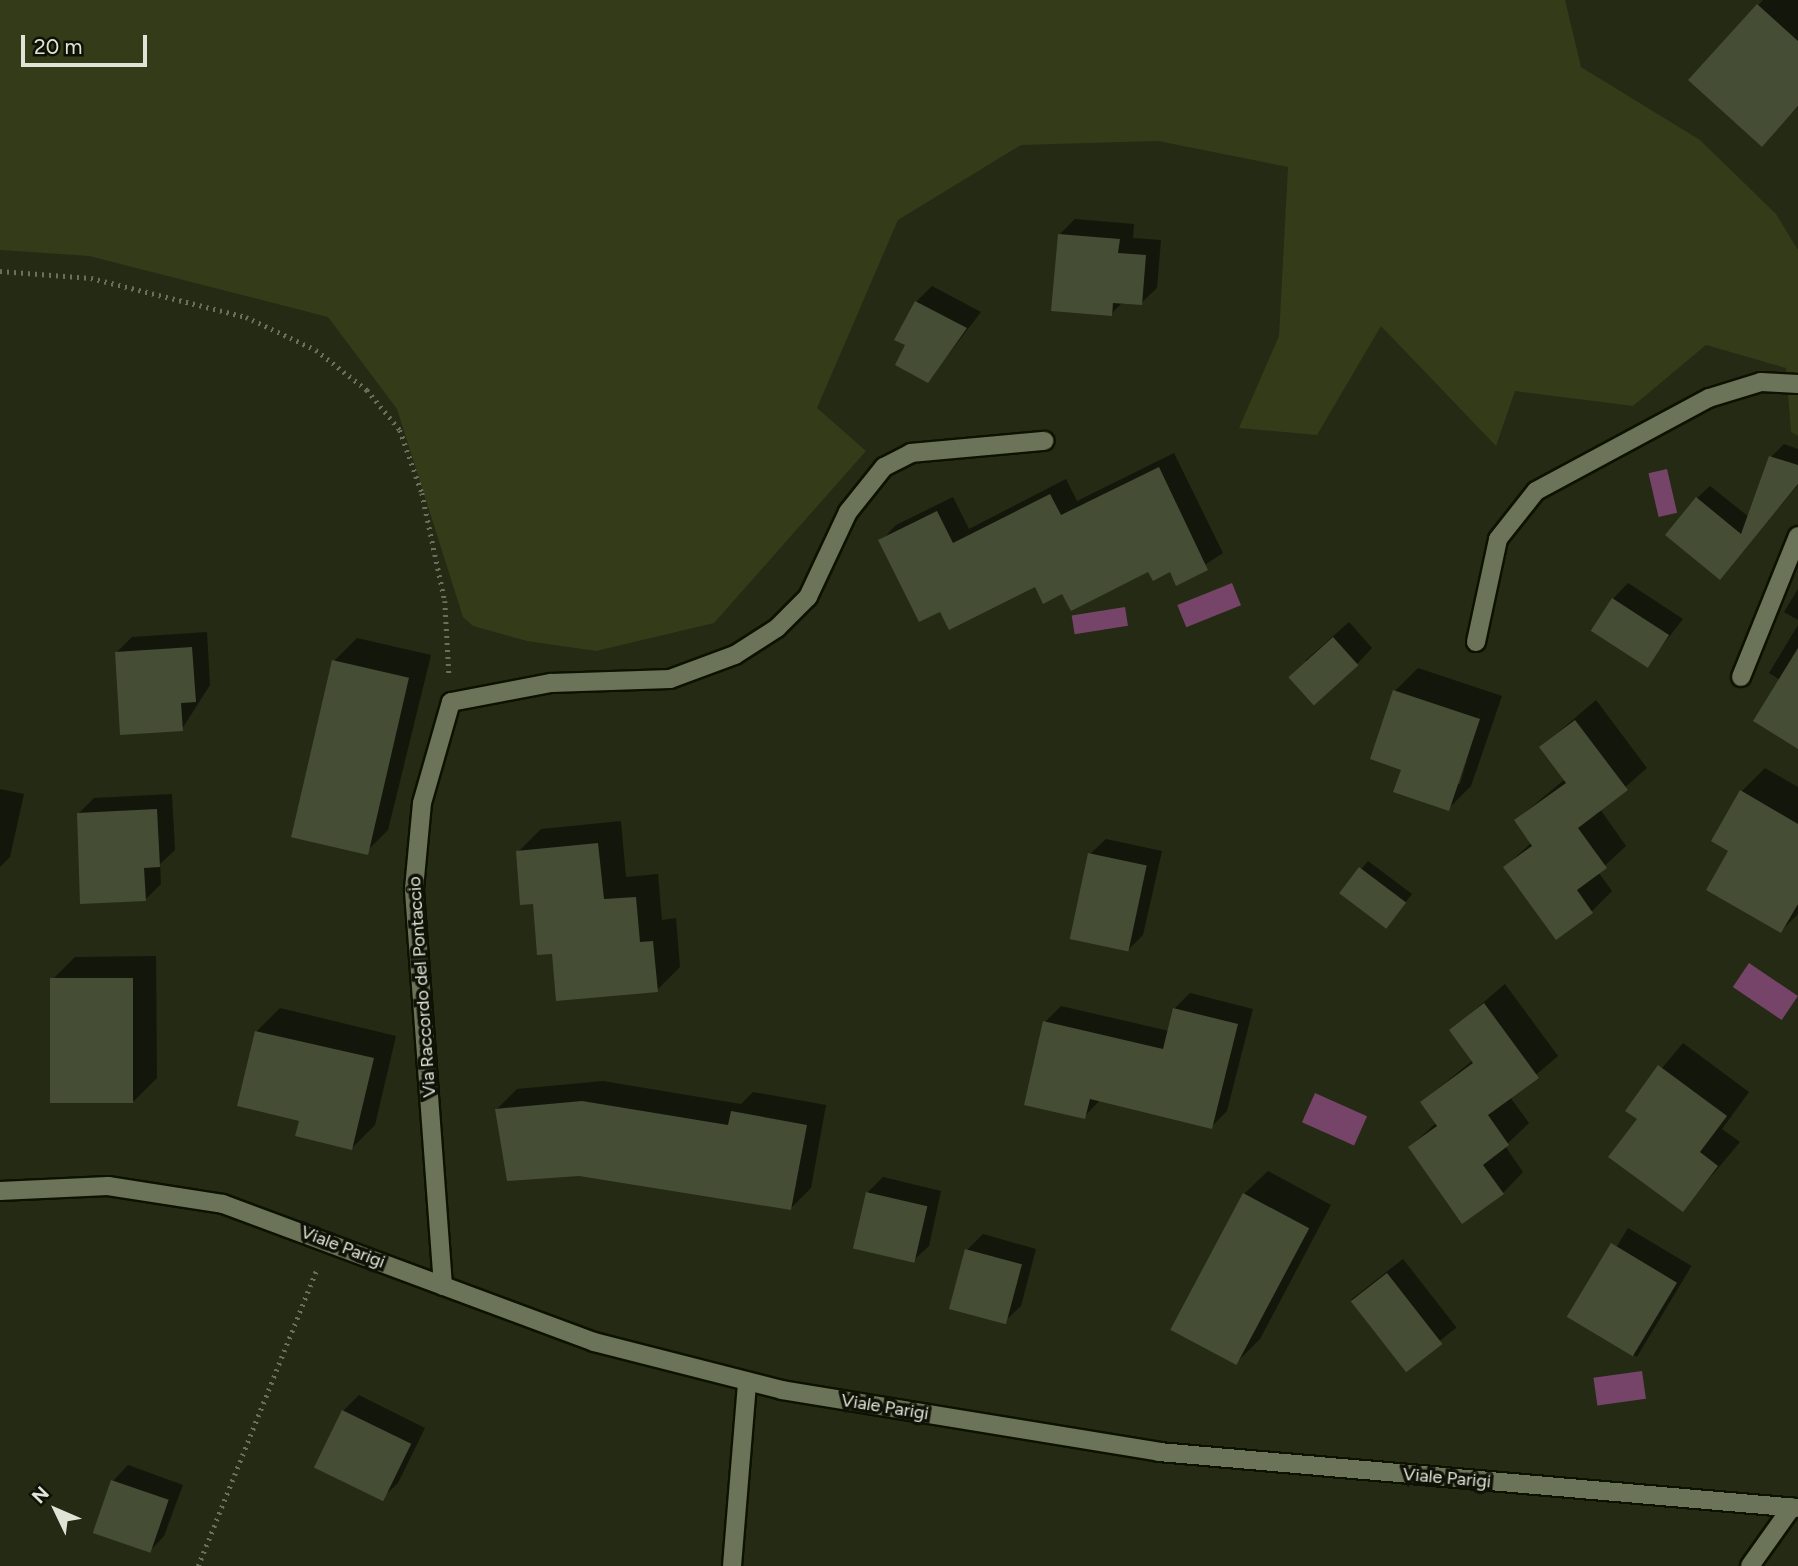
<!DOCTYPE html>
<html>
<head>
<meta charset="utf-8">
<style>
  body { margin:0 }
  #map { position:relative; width:1798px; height:1566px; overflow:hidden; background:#242a13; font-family:Figtree,sans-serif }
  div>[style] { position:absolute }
  .green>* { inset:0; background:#333b18 }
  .water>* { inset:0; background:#774469; transform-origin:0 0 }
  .shadow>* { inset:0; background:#0007; transform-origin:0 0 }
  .building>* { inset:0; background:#464d35; transform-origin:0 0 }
  .path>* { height:4.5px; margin-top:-2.25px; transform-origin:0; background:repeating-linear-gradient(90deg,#6b705d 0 2px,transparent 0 7px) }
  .roads { filter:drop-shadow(2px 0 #0d1200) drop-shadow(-2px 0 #0d1200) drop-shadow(0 2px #0d1200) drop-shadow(0 -2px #0d1200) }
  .minor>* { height:18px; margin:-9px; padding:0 9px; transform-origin:9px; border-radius:9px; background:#6b7359 }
  .tertiary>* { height:18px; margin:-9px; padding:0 9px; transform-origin:9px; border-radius:9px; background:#6b7359 }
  span { translate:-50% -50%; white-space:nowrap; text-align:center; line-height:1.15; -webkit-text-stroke:7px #0f1107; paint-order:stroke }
  .street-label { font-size:18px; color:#e0e4d6 }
  .north { position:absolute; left:21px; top:1475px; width:70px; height:70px; -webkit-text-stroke:5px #0f1107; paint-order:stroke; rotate:314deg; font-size:19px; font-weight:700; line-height:28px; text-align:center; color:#e0e4d6 }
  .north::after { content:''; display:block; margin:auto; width:24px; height:32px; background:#e0e4d6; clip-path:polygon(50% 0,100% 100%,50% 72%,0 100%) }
  .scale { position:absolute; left:21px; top:35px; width:126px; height:32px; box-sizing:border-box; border:4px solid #e0e4d6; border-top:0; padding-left:9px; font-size:21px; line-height:24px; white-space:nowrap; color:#e0e4d6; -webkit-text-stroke:5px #0f1107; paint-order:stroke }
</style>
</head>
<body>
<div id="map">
  <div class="green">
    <div style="clip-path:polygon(0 0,1565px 0,1581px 67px,1700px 140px,1776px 214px,1798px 250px,1798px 436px,1791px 432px,1786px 368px,1706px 345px,1633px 406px,1515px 391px,1496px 446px,1381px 326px,1317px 435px,1239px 428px,1279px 336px,1288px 167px,1158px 141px,1021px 145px,898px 220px,817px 408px,866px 451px,714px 623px,596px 651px,527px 641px,473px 626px,463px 617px,397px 409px,328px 317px,89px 256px,0 250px)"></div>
  </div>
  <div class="water">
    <div style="left:1667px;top:469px;width:45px;height:19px;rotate:77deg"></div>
    <div style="left:1232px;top:583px;width:24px;height:59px;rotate:68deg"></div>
    <div style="left:1125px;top:607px;width:19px;height:54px;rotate:81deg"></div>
    <div style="left:1749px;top:963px;width:59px;height:29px;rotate:34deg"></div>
    <div style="left:1315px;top:1093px;width:57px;height:32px;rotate:24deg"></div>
    <div style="left:1642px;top:1371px;width:28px;height:49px;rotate:82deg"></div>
  </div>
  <div class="shadow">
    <div style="clip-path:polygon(1763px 0,1798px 0,1798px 107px,1762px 144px,1690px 80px)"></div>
    <div style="clip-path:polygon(1075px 219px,1134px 224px,1133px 238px,1161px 240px,1157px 288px,1141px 303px,1123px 302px,1111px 314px,1059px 235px)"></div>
    <div style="clip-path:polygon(932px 286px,981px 312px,928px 381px,907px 345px,916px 302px)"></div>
    <div style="clip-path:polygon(1784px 444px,1798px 449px,1798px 485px,1720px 578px,1697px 498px,1710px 486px,1749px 517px,1771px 457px)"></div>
    <div style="clip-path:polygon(1174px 453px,1223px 553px,1177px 583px,1171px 570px,1149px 570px,1063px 591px,1036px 585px,941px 610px,881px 541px,896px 525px,953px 497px,969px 529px,1066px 479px,1077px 501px)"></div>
    <div style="clip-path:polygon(1628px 583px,1683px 619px,1647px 665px,1613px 599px)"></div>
    <div style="clip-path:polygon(1798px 589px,1798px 620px,1784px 612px)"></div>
    <div style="clip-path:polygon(1349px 622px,1372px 648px,1357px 664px,1305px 661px)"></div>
    <div style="clip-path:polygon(1798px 625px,1798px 747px,1780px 680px,1769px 673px)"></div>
    <div style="clip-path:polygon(207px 632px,210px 685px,182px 729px,116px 653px,132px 637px)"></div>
    <div style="clip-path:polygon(357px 638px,431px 655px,388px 830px,365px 853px,334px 661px)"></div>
    <div style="clip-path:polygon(evenodd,1418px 668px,1502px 696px,1471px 786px,1448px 809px,1403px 769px,1395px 691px,1418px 668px,1481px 710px,1460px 784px,1456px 784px,1481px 710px)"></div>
    <div style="clip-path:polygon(1596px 700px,1647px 768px,1600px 809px,1626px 846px,1598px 872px,1612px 891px,1591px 912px,1505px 867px,1532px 842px,1516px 820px,1565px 779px,1541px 747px)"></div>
    <div style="clip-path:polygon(1765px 768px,1798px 787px,1798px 914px,1781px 931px,1731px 850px,1742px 791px)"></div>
    <div style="clip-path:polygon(0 789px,24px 794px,10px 857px,0 867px)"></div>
    <div style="clip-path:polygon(172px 794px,175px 850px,160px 864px,161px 884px,145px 900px,78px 814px,94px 798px)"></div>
    <div style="clip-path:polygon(621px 821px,626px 877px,658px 874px,662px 920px,676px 918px,680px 967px,657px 990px,554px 952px,518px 852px,541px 829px)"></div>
    <div style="clip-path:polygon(1106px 839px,1162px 851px,1143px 935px,1128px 950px,1090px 854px)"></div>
    <div style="clip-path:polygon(1368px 861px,1412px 894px,1392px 919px,1342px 893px)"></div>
    <div style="clip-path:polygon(156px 956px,157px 1078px,134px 1101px,52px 980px,75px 957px)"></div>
    <div style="clip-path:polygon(1505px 984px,1558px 1056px,1510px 1097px,1529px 1123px,1505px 1146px,1523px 1172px,1503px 1193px,1410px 1147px,1437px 1122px,1422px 1102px,1473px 1060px,1451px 1030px)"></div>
    <div style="clip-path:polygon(1190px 993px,1253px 1009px,1227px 1111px,1211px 1127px,1100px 1100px,1084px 1117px,1045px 1022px,1061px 1006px,1169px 1031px,1174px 1009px)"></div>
    <div style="clip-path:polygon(280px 1008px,396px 1036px,375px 1125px,352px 1148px,301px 1119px,257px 1031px)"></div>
    <div style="clip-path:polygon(1683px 1043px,1749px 1092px,1722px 1129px,1740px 1142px,1683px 1210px,1639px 1119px,1627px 1110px)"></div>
    <div style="clip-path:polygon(603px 1081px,741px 1104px,753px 1092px,826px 1105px,811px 1188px,791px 1208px,497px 1109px,517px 1089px)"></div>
    <div style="clip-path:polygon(1268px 1171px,1331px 1205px,1260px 1339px,1237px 1362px,1244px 1194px)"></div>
    <div style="clip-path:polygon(883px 1177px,941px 1191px,929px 1246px,913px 1261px,867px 1193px)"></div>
    <div style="left:1628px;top:1228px;width:74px;height:106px;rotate:31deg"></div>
    <div style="clip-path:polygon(983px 1234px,1036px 1249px,1021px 1306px,1005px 1321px,967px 1250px)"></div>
    <div style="left:1403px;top:1259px;width:87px;height:66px;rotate:52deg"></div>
    <div style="clip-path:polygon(359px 1395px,425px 1428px,398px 1483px,382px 1498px,343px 1411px)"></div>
    <div style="clip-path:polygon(128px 1465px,183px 1485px,164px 1536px,149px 1552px,113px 1481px)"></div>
  </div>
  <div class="building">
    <div style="clip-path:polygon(1757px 4px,1798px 41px,1798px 106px,1762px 147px,1688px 80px)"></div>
    <div style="clip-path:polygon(1058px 234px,1120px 239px,1118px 253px,1146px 255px,1142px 305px,1113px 303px,1112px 316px,1051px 311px)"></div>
    <div style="clip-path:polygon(915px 301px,967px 328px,928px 383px,895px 365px,905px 345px,894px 340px)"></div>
    <div style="clip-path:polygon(1769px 456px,1798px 465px,1798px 484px,1720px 580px,1665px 535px,1696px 497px,1741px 534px)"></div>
    <div style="clip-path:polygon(1159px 467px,1208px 570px,1176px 586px,1170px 572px,1153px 581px,1148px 572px,1071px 611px,1062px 594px,1043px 604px,1035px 587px,949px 630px,940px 612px,919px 622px,878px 540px,937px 511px,953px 543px,1050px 494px,1061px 515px)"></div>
    <div style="left:1612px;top:598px;width:68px;height:39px;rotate:33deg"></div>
    <div style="left:1333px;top:637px;width:38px;height:60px;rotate:48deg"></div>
    <div style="clip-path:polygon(192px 647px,196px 702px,181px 703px,183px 731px,120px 735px,115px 652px)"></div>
    <div style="clip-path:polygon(1798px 648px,1798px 749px,1753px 721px)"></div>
    <div style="left:332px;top:660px;width:79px;height:182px;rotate:13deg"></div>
    <div style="clip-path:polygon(1393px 690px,1480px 719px,1449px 811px,1393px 792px,1401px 770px,1370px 759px)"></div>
    <div style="clip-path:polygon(1575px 720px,1628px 790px,1578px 828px,1607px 868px,1577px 890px,1593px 913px,1556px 940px,1503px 867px,1532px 846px,1514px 820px,1566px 783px,1539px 747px)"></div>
    <div style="clip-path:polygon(1740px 790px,1798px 824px,1798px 904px,1781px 933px,1706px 890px,1728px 851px,1711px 841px)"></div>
    <div style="clip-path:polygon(157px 809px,160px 867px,144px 868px,146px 901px,80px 904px,77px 813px)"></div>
    <div style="clip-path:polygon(598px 843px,604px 899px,636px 897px,640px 942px,653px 941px,658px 992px,556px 1001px,552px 954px,537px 955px,533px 904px,520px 905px,516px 851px)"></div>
    <div style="left:1088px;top:853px;width:60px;height:88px;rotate:12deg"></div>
    <div style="left:1359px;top:867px;width:59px;height:33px;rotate:37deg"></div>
    <div style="left:133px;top:978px;width:125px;height:83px;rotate:90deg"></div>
    <div style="clip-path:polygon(1484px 1003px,1539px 1078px,1488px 1115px,1509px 1145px,1483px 1165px,1504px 1194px,1462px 1224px,1408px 1147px,1437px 1126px,1420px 1102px,1473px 1063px,1449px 1030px)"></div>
    <div style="clip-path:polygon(1173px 1008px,1238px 1024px,1212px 1129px,1090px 1099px,1085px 1119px,1024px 1105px,1043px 1021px,1163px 1049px)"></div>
    <div style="clip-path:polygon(255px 1031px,374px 1058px,352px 1150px,295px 1136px,299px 1121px,237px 1106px)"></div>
    <div style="clip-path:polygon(1658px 1065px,1727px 1116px,1700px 1152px,1718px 1166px,1683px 1212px,1608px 1157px,1637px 1119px,1625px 1111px)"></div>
    <div style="clip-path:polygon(582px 1101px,728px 1125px,731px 1111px,807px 1125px,791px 1210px,579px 1176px,507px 1181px,495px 1109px)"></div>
    <div style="left:866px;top:1192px;width:63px;height:58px;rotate:13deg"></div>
    <div style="left:1243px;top:1193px;width:75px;height:155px;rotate:28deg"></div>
    <div style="left:1611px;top:1243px;width:77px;height:86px;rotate:31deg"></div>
    <div style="left:965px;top:1249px;width:59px;height:62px;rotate:15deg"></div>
    <div style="left:1387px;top:1273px;width:90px;height:46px;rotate:52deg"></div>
    <div style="left:342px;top:1410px;width:77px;height:64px;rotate:26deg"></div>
    <div style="left:111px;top:1480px;width:61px;height:56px;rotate:19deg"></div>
  </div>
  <div class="path">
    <div style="left:0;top:271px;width:91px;rotate:4.4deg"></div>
    <div style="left:91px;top:278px;width:160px;rotate:14.1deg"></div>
    <div style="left:246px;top:317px;width:77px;rotate:25.2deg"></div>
    <div style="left:316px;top:350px;width:65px;rotate:38.1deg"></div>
    <div style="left:367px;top:390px;width:52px;rotate:50.5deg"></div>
    <div style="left:400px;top:430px;width:67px;rotate:70.8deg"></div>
    <div style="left:422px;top:493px;width:110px;rotate:78deg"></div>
    <div style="left:445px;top:601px;width:72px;rotate:86.8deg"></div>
    <div style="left:198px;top:1566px;width:318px;rotate:-68.2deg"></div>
  </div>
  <div class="roads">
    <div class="minor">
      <div style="left:1476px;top:642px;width:105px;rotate:-77.9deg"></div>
      <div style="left:1498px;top:539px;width:61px;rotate:-51.6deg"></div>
      <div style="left:1536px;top:491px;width:196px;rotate:-28.3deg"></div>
      <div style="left:1709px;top:398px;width:54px;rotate:-17.1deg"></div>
      <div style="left:1761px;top:382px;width:37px;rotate:3deg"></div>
      <div style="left:1741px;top:677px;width:152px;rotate:-68deg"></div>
      <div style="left:443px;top:1286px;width:398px;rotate:-94.2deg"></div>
      <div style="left:414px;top:889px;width:86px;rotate:-84.7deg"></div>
      <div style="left:422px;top:803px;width:105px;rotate:-74deg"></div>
      <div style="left:451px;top:702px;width:102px;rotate:-10.8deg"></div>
      <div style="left:551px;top:683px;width:119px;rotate:-1.9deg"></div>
      <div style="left:670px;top:679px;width:69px;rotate:-20.3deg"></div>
      <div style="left:735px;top:655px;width:50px;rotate:-32.7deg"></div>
      <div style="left:777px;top:628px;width:44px;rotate:-45deg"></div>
      <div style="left:808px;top:597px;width:94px;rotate:-64.8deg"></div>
      <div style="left:848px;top:512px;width:58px;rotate:-51.3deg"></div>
      <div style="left:884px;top:467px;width:30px;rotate:-27deg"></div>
      <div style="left:911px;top:453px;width:134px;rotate:-5.2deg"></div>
      <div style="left:732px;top:1566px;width:185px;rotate:-85.3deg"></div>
      <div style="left:1750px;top:1566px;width:72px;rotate:-54.6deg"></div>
    </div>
    <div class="tertiary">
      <div style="left:0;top:1191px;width:108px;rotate:-2.7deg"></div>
      <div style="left:108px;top:1186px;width:116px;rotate:8.9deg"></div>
      <div style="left:223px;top:1204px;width:396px;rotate:20.4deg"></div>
      <div style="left:594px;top:1342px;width:194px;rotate:14.3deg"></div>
      <div style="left:782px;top:1390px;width:382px;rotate:9.3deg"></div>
      <div style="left:1159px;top:1452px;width:641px;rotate:5.01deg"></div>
    </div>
  </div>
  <div class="street-label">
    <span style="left:422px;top:987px;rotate:-94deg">Via Raccordo del Pontaccio</span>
    <span style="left:343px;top:1247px;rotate:21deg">Viale Parigi</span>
    <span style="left:885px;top:1407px;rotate:9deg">Viale Parigi</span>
    <span style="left:1447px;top:1478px;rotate:5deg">Viale Parigi</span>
  </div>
  <div class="north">N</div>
  <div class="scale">20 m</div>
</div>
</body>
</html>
